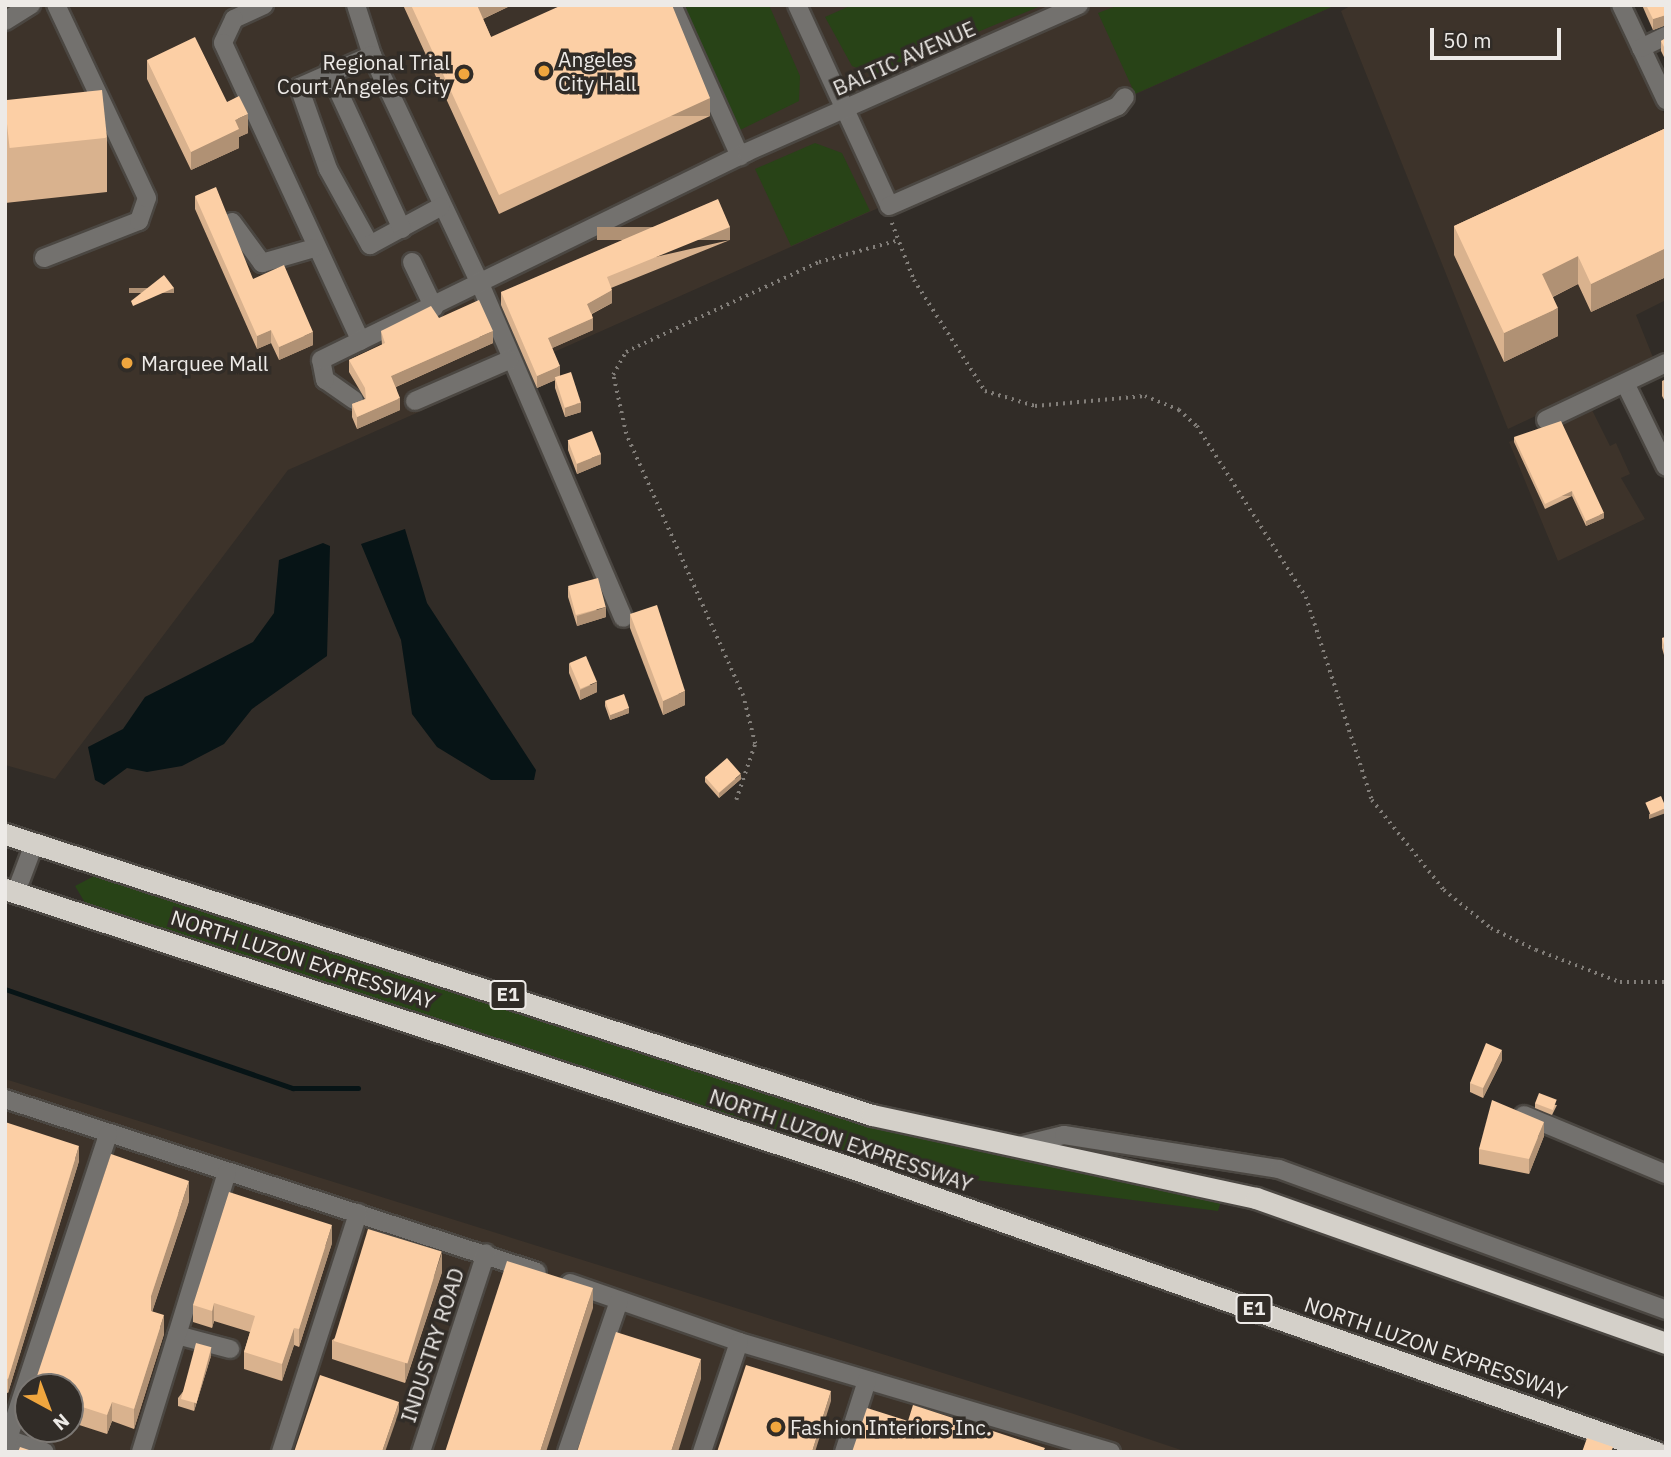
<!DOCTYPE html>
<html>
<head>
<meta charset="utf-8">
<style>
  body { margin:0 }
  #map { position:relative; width:1671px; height:1457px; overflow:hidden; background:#312c27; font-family:"IBM Plex Sans",sans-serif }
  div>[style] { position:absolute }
  .built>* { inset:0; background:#3d332a }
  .green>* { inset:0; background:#284317 }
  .water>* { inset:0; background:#071416 }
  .stream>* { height:5px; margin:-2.5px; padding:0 2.5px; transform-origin:2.5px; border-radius:2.5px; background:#071416 }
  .path>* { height:3.5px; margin-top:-1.75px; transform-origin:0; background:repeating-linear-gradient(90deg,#827e79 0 2px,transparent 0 7px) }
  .roads { filter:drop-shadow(2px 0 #4b4742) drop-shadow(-2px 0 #4b4742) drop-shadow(0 2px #4b4742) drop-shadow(0 -2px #4b4742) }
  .minor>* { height:18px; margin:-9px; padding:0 9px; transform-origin:9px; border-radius:9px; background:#73716e }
  .highway>* { height:21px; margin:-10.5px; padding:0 10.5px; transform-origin:10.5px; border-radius:10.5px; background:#d4d0c9 }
  .wall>* { inset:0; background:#d9b28e }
  .shaded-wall>* { inset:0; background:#b09174; transform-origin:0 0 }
  .building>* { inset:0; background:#fccfa5; transform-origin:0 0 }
  .dots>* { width:19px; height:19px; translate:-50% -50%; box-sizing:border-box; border:4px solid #312c27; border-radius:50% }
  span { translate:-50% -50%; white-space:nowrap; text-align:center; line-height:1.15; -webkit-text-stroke:7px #312c27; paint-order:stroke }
  .shield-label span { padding:2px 5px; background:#312c27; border:2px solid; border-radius:5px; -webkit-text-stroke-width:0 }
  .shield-label { font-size:19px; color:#edeae7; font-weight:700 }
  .street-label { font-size:21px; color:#edeae7 }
  .poi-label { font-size:21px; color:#edeae7 }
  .left { translate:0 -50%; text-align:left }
  .right { translate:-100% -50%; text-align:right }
  .frame { position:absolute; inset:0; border:7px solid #edeae7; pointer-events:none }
  .north { position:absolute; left:14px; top:1373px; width:70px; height:70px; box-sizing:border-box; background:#312c27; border:2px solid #7c7874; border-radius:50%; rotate:139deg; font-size:19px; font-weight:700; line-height:28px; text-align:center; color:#edeae7 }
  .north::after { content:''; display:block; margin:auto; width:24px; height:32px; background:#f0a63e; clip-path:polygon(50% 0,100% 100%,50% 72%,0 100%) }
  .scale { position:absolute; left:1430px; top:28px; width:131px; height:32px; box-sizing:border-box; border:4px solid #edeae7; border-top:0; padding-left:9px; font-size:21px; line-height:24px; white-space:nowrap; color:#edeae7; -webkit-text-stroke:5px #312c27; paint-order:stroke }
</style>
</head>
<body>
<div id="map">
  <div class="built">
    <div style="clip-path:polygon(5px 5px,1336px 5px,288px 470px,55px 779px,5px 765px)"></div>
    <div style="clip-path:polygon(1352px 5px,1612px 5px,1666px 118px,1666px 300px,1636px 315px,1654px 360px,1508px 429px,1341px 11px)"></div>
    <div style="clip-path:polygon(1589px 404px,1610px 446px,1616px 443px,1630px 474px,1621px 478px,1645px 519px,1558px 561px,1509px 442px)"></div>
    <div style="clip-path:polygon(evenodd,5px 1079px,1074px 1414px,1187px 1452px,5px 1452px,5px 1079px,28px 1387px,70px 1387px,70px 1429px,28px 1429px,28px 1387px)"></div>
  </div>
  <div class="green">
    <div style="clip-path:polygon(681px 5px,769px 5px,800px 76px,799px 101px,738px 131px)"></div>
    <div style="clip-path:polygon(852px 5px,1043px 5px,874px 75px,852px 66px,825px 17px)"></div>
    <div style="clip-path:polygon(1119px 5px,1199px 7px,1336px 5px,1135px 94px,1098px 13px)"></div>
    <div style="clip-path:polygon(815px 143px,842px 153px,870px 211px,791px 246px,755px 169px)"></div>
    <div style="clip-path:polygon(98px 874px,860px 1121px,1222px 1198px,1218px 1211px,976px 1180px,824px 1146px,87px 906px,75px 886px)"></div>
  </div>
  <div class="water">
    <div style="clip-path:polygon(405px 529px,427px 603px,536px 770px,534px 780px,491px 780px,437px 747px,412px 714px,401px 640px,361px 544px)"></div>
    <div style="clip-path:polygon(323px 543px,330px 546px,327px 656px,252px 709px,224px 744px,182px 766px,147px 772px,127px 768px,104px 785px,95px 780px,88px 747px,123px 729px,145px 697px,253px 642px,274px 613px,279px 560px)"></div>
  </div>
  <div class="stream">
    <div style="left:5px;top:989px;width:305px;rotate:19deg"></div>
    <div style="left:293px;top:1088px;width:65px"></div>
  </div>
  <div class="path">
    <div style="left:892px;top:223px;width:61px;rotate:68.9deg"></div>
    <div style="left:914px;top:280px;width:132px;rotate:57.4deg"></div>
    <div style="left:985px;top:391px;width:52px;rotate:16.7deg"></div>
    <div style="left:1035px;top:406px;width:110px;rotate:-5.2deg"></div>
    <div style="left:1145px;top:396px;width:37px;rotate:22deg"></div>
    <div style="left:1179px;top:410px;width:24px;rotate:42deg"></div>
    <div style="left:1197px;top:426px;width:203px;rotate:57.5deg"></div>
    <div style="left:1306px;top:597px;width:213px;rotate:72deg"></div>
    <div style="left:1372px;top:800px;width:115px;rotate:51.3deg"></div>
    <div style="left:1444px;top:890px;width:60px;rotate:39deg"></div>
    <div style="left:1491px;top:928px;width:50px;rotate:26.1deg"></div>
    <div style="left:1536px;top:950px;width:90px;rotate:20.9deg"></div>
    <div style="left:1620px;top:982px;width:46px"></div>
    <div style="left:736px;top:800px;width:59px;rotate:-71.3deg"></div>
    <div style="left:755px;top:744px;width:49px;rotate:-104deg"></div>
    <div style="left:743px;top:696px;width:287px;rotate:-114.1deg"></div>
    <div style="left:626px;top:434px;width:60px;rotate:-102.4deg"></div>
    <div style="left:613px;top:375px;width:26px;rotate:-61deg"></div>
    <div style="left:626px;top:352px;width:13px;rotate:-27deg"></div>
    <div style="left:638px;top:346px;width:200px;rotate:-24.9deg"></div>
    <div style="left:819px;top:262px;width:80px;rotate:-15.3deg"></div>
  </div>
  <div class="roads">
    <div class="minor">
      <div style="left:264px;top:5px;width:33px;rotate:155deg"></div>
      <div style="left:234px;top:19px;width:26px;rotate:115deg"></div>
      <div style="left:223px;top:43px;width:328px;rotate:65.2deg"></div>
      <div style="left:356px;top:5px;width:52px;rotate:72.3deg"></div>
      <div style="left:372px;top:55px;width:255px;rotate:64.7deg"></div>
      <div style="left:481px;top:286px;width:361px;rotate:66.8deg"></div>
      <div style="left:672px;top:5px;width:166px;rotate:65.8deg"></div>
      <div style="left:797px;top:5px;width:218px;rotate:65.3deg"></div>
      <div style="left:1621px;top:5px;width:105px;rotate:64.7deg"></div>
      <div style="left:5px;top:21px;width:31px;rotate:-32deg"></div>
      <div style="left:1641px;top:48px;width:28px;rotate:-26deg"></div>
      <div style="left:372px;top:55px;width:80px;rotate:156.3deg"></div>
      <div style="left:299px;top:87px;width:87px;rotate:70.5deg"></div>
      <div style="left:328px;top:169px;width:87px;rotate:61.1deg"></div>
      <div style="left:370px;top:245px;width:80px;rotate:-28.5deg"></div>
      <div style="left:329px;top:71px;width:174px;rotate:65.2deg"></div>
      <div style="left:889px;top:206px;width:250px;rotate:-23.6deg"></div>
      <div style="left:1118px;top:106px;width:11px;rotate:-52deg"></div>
      <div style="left:232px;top:222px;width:51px;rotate:53.8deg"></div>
      <div style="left:262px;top:263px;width:54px;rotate:-16.1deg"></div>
      <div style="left:44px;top:258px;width:102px;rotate:-21.3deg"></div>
      <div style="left:139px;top:221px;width:24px;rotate:-71deg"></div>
      <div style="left:147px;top:198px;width:213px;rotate:-115.2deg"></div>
      <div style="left:412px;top:262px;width:51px;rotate:64.4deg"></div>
      <div style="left:1625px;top:383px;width:93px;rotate:64deg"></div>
      <div style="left:354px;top:400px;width:35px;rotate:-145deg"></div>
      <div style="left:325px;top:380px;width:20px;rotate:-101deg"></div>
      <div style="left:321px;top:360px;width:474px;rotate:-26deg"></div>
      <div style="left:747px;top:152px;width:363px;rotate:-23.9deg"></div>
      <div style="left:415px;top:401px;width:103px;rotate:-23.6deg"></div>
      <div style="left:1546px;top:420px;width:133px;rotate:-25.4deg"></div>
      <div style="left:16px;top:892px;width:51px;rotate:-69.4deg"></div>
      <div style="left:5px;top:1099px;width:559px;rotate:18.01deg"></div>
      <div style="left:1524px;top:1115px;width:154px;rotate:22.6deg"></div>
      <div style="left:1019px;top:1146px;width:46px;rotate:-13.7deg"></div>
      <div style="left:1064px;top:1135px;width:218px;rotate:9deg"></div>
      <div style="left:1279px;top:1169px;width:412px;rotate:20deg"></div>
      <div style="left:570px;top:1283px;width:179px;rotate:19.2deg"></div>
      <div style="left:739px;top:1342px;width:388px;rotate:16.5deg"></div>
      <div style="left:177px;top:1335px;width:55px;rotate:14.8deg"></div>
      <div style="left:5px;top:1438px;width:42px;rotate:19.3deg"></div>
      <div style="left:5px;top:1448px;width:330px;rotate:-71.8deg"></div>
      <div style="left:141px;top:1452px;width:293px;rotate:-72.9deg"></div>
      <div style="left:281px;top:1452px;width:251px;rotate:-72.1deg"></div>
      <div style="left:421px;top:1452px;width:209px;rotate:-71.9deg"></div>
      <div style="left:567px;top:1452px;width:160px;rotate:-71deg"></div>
      <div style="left:702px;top:1452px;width:116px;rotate:-71.4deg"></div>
      <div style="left:844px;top:1452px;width:75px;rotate:-72.1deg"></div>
    </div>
    <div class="highway">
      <div style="left:5px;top:834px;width:911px;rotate:17.96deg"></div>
      <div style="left:872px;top:1115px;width:393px;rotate:12.2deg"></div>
      <div style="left:1256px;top:1198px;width:435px;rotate:19.5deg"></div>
      <div style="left:5px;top:889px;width:892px;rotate:18.23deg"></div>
      <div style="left:852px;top:1168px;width:853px;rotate:19.45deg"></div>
    </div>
  </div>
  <div class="wall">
    <div style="clip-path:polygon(403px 5px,512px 5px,483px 19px,491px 37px,710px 116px,499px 214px)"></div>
    <div style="clip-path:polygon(1642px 5px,1666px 5px,1666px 25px,1653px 30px)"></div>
    <div style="clip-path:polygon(1666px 38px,1666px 61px,1661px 51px,1661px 41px)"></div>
    <div style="clip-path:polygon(147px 60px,227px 102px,248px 133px,239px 137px,239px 148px,191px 170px,147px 79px)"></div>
    <div style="clip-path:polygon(5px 101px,107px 138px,107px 192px,5px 203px)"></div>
    <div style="clip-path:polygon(1666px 128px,1666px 277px,1591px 312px,1578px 284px,1553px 297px,1558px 336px,1504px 362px,1454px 255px,1454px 226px)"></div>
    <div style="clip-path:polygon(195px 196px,253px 279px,313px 345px,279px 360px,271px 343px,257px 349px,195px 209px)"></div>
    <div style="clip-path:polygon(730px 240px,611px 288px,612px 303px,592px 314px,593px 330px,552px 348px,560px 376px,581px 412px,565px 417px,555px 388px,555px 380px,537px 388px,501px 305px,501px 292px)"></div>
    <div style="clip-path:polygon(439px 318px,493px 343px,396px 387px,400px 410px,357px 429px,352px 417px,352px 404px,365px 399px,349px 372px,349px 360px,382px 345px,381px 331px)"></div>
    <div style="clip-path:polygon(1666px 379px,1666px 403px,1662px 396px,1662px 381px)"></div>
    <div style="clip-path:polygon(1514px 437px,1604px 518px,1586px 526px,1572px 496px,1545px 509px,1514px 442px)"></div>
    <div style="clip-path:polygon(568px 441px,601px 464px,577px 474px,568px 450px)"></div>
    <div style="clip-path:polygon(568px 587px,606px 617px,577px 626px,568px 597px)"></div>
    <div style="clip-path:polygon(630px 614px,685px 705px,663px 715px,630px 628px)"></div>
    <div style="clip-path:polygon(1666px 637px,1666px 662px,1662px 648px,1662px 638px)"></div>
    <div style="clip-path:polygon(569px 663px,597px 692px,580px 700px,569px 673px)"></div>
    <div style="clip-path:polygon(605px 701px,629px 713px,610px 720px,605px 706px)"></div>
    <div style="clip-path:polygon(705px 777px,741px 779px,719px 798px,705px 782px)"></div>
    <div style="clip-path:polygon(1502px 1060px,1483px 1098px,1470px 1092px,1470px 1083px)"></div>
    <div style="clip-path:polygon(1535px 1103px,1557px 1105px,1552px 1115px,1535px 1108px)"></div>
    <div style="clip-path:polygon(5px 1122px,79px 1161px,8px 1393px,5px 1392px)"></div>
    <div style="clip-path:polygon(1544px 1136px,1529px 1174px,1479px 1164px,1479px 1149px)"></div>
    <div style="clip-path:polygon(189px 1201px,152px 1312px,164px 1334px,134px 1429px,112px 1421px,107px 1434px,70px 1422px,70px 1387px,36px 1387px,36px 1379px)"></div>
    <div style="clip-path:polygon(332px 1243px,299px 1347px,294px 1345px,282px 1381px,244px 1369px,244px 1352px,250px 1332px,214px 1321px,212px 1328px,193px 1322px,193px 1305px)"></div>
    <div style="clip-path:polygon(442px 1272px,405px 1383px,332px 1359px,332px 1340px)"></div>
    <div style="clip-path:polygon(211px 1356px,194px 1411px,178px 1406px,178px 1398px)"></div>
  </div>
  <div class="shaded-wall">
    <div style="clip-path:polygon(476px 5px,512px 5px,476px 22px)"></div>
    <div style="clip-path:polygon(1666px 15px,1666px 25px,1653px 30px,1653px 19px)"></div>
    <div style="left:710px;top:98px;width:18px;height:232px;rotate:90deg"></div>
    <div style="clip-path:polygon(248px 114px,248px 133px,239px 137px,239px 148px,191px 170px,191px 152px,235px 120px)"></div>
    <div style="left:730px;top:227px;width:13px;height:133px;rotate:90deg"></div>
    <div style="clip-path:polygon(1666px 248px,1666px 277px,1591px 312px,1591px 284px)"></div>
    <div style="clip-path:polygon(1578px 256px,1578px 284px,1542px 302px,1542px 274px)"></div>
    <div style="left:174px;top:288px;width:5px;height:45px;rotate:90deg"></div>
    <div style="clip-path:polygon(612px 290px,612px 303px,587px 316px,587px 304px)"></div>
    <div style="clip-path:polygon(1558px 308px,1558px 336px,1504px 362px,1504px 333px)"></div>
    <div style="clip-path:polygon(593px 318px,593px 330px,548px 350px,548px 338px)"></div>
    <div style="clip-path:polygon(271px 330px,271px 343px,257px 349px,257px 336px)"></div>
    <div style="clip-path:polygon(493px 331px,493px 343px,391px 389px,391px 376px)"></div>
    <div style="clip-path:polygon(313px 332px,313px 345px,279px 360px,279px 347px)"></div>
    <div style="clip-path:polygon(560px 366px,560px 378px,537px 388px,537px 376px)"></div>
    <div style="clip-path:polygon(400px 398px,400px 410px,357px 429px,357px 417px)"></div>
    <div style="clip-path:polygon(581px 402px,581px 412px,565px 417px,565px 408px)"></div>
    <div style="clip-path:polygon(601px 454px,601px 464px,577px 474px,577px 464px)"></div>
    <div style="left:1572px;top:491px;width:5px;height:30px;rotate:90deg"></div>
    <div style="clip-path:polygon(1604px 513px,1604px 518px,1586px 526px,1586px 521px)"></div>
    <div style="clip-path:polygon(606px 607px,606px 617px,577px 626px,577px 616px)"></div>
    <div style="clip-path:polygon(597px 682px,597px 692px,580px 700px,580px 690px)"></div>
    <div style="clip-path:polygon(685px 691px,685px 705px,663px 715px,663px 701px)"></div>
    <div style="clip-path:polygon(629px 708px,629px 713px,610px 720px,610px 715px)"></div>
    <div style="clip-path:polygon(741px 774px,741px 779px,719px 798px,719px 793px)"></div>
    <div style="clip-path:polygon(1666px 808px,1666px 813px,1649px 819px,1649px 814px)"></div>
    <div style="clip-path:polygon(1502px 1050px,1502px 1060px,1483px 1098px,1483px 1088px)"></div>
    <div style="clip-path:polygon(1544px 1122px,1544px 1136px,1529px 1174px,1529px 1159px)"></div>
    <div style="clip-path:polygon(79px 1146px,79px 1161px,8px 1393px,8px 1379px)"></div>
    <div style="clip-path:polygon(189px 1181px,189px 1201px,151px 1315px,151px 1296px)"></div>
    <div style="clip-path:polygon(332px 1225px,332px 1243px,299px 1347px,299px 1329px)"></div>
    <div style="clip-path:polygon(442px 1252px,442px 1272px,405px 1383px,405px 1364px)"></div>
    <div style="clip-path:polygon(593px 1288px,593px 1308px,546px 1452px,540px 1452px)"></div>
    <div style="clip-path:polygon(214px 1303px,214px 1321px,212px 1328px,212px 1311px)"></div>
    <div style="clip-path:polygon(164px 1315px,164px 1334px,134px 1429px,134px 1409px)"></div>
    <div style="clip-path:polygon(294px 1328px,294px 1345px,282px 1381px,282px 1364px)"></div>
    <div style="clip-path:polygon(211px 1347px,211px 1356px,194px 1411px,194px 1402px)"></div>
    <div style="clip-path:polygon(701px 1359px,701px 1379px,678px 1452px,671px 1452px)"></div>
    <div style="clip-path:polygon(831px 1391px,831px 1401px,815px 1452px,812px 1452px)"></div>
    <div style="clip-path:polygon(112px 1402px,112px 1421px,107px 1434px,107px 1415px)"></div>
    <div style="clip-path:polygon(399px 1402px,399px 1412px,385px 1452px,382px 1452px)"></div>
  </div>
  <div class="building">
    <div style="clip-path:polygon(411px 5px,477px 5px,491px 37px,562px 5px,672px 5px,710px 98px,499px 195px)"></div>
    <div style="clip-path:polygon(1646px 5px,1666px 5px,1666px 15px,1653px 19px)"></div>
    <div style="clip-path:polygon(195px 37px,227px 102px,239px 96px,248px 114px,235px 120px,239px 129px,191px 152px,147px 60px)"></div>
    <div style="clip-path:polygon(1666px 38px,1666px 51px,1661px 41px)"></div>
    <div style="left:102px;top:90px;width:48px;height:98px;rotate:84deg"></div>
    <div style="clip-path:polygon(1666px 128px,1666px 248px,1591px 284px,1578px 256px,1542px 274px,1558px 308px,1504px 333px,1454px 226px)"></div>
    <div style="clip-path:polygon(216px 187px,253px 279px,284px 265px,313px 332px,279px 347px,271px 330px,257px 336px,195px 196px)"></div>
    <div style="clip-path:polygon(718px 199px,730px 227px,607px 277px,612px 290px,587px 304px,593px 318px,548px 338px,560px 366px,537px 376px,501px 292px)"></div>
    <div style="clip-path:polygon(164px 275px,174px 288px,133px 306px,131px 301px)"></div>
    <div style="clip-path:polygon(479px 300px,493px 331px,391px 376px,400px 398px,357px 417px,352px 404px,366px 399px,365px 388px,349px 360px,385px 343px,381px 331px,431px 306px,439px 318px)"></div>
    <div style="left:571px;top:372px;width:32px;height:17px;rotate:72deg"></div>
    <div style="clip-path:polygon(1561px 421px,1604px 513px,1586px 521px,1572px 491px,1545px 504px,1514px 437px)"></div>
    <div style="left:592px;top:431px;width:25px;height:26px;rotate:69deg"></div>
    <div style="left:598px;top:578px;width:30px;height:31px;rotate:75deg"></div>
    <div style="clip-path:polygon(657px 605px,685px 691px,663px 701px,630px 614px)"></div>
    <div style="clip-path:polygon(1666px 637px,1666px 652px,1662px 638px)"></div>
    <div style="left:586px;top:656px;width:28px;height:18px;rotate:67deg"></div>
    <div style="left:624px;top:694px;width:15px;height:20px;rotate:70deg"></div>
    <div style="left:727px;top:758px;width:21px;height:29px;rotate:49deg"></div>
    <div style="left:1661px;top:796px;width:13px;height:17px;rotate:67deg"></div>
    <div style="clip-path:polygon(1486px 1043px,1502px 1050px,1483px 1088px,1470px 1083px)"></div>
    <div style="left:1539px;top:1093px;width:19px;height:11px;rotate:21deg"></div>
    <div style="clip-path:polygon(1492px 1100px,1544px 1122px,1529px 1159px,1479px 1149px)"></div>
    <div style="clip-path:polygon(5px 1122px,79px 1146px,8px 1379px,5px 1378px)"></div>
    <div style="clip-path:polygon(111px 1154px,189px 1181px,151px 1296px,151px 1311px,164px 1315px,134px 1409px,112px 1402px,107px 1415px,70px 1403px,70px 1387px,58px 1387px,59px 1385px,36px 1379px)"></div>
    <div style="clip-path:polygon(229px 1192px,332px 1225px,299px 1329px,294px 1328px,282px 1364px,244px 1352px,255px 1316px,214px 1303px,212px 1311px,193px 1305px)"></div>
    <div style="left:368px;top:1229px;width:77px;height:117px;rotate:17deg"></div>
    <div style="clip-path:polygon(507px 1261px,593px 1288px,540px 1452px,445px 1452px)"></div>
    <div style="clip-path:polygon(616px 1332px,701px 1359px,671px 1452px,577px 1452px)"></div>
    <div style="left:196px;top:1343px;width:16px;height:58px;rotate:15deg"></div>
    <div style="clip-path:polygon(746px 1365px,831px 1391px,812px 1452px,717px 1452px)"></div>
    <div style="clip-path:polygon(320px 1375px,399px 1402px,382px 1452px,294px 1452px)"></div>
    <div style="clip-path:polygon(913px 1405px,1045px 1448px,1043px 1452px,852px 1452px,867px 1408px,908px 1421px)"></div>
    <div style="clip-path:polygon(1587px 1438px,1613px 1447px,1611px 1452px,1582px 1452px)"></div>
    <div style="clip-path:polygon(20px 1447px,35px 1452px,18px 1452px)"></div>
  </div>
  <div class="dots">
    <div style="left:544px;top:71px;background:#f0a63e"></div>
    <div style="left:464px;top:74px;background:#f0a63e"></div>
    <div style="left:127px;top:363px;background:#f0a63e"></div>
    <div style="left:776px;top:1427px;background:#f0a63e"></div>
  </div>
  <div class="shield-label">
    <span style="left:508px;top:995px">E1</span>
    <span style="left:1254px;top:1309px">E1</span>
  </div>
  <div class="street-label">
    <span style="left:904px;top:58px;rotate:-24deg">BALTIC AVENUE</span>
    <span style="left:303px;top:959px;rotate:18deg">NORTH LUZON EXPRESSWAY</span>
    <span style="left:841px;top:1140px;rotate:19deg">NORTH LUZON EXPRESSWAY</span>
    <span style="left:432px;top:1345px;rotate:-72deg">INDUSTRY ROAD</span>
    <span style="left:1436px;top:1348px;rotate:19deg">NORTH LUZON EXPRESSWAY</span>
  </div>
  <div class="poi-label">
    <span class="left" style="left:558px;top:71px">Angeles<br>City Hall</span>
    <span class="right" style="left:450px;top:74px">Regional Trial<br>Court Angeles City</span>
    <span class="left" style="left:141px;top:363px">Marquee Mall</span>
    <span class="left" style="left:790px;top:1427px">Fashion Interiors Inc.</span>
  </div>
  <div class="frame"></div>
  <div class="north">N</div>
  <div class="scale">50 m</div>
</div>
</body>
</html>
